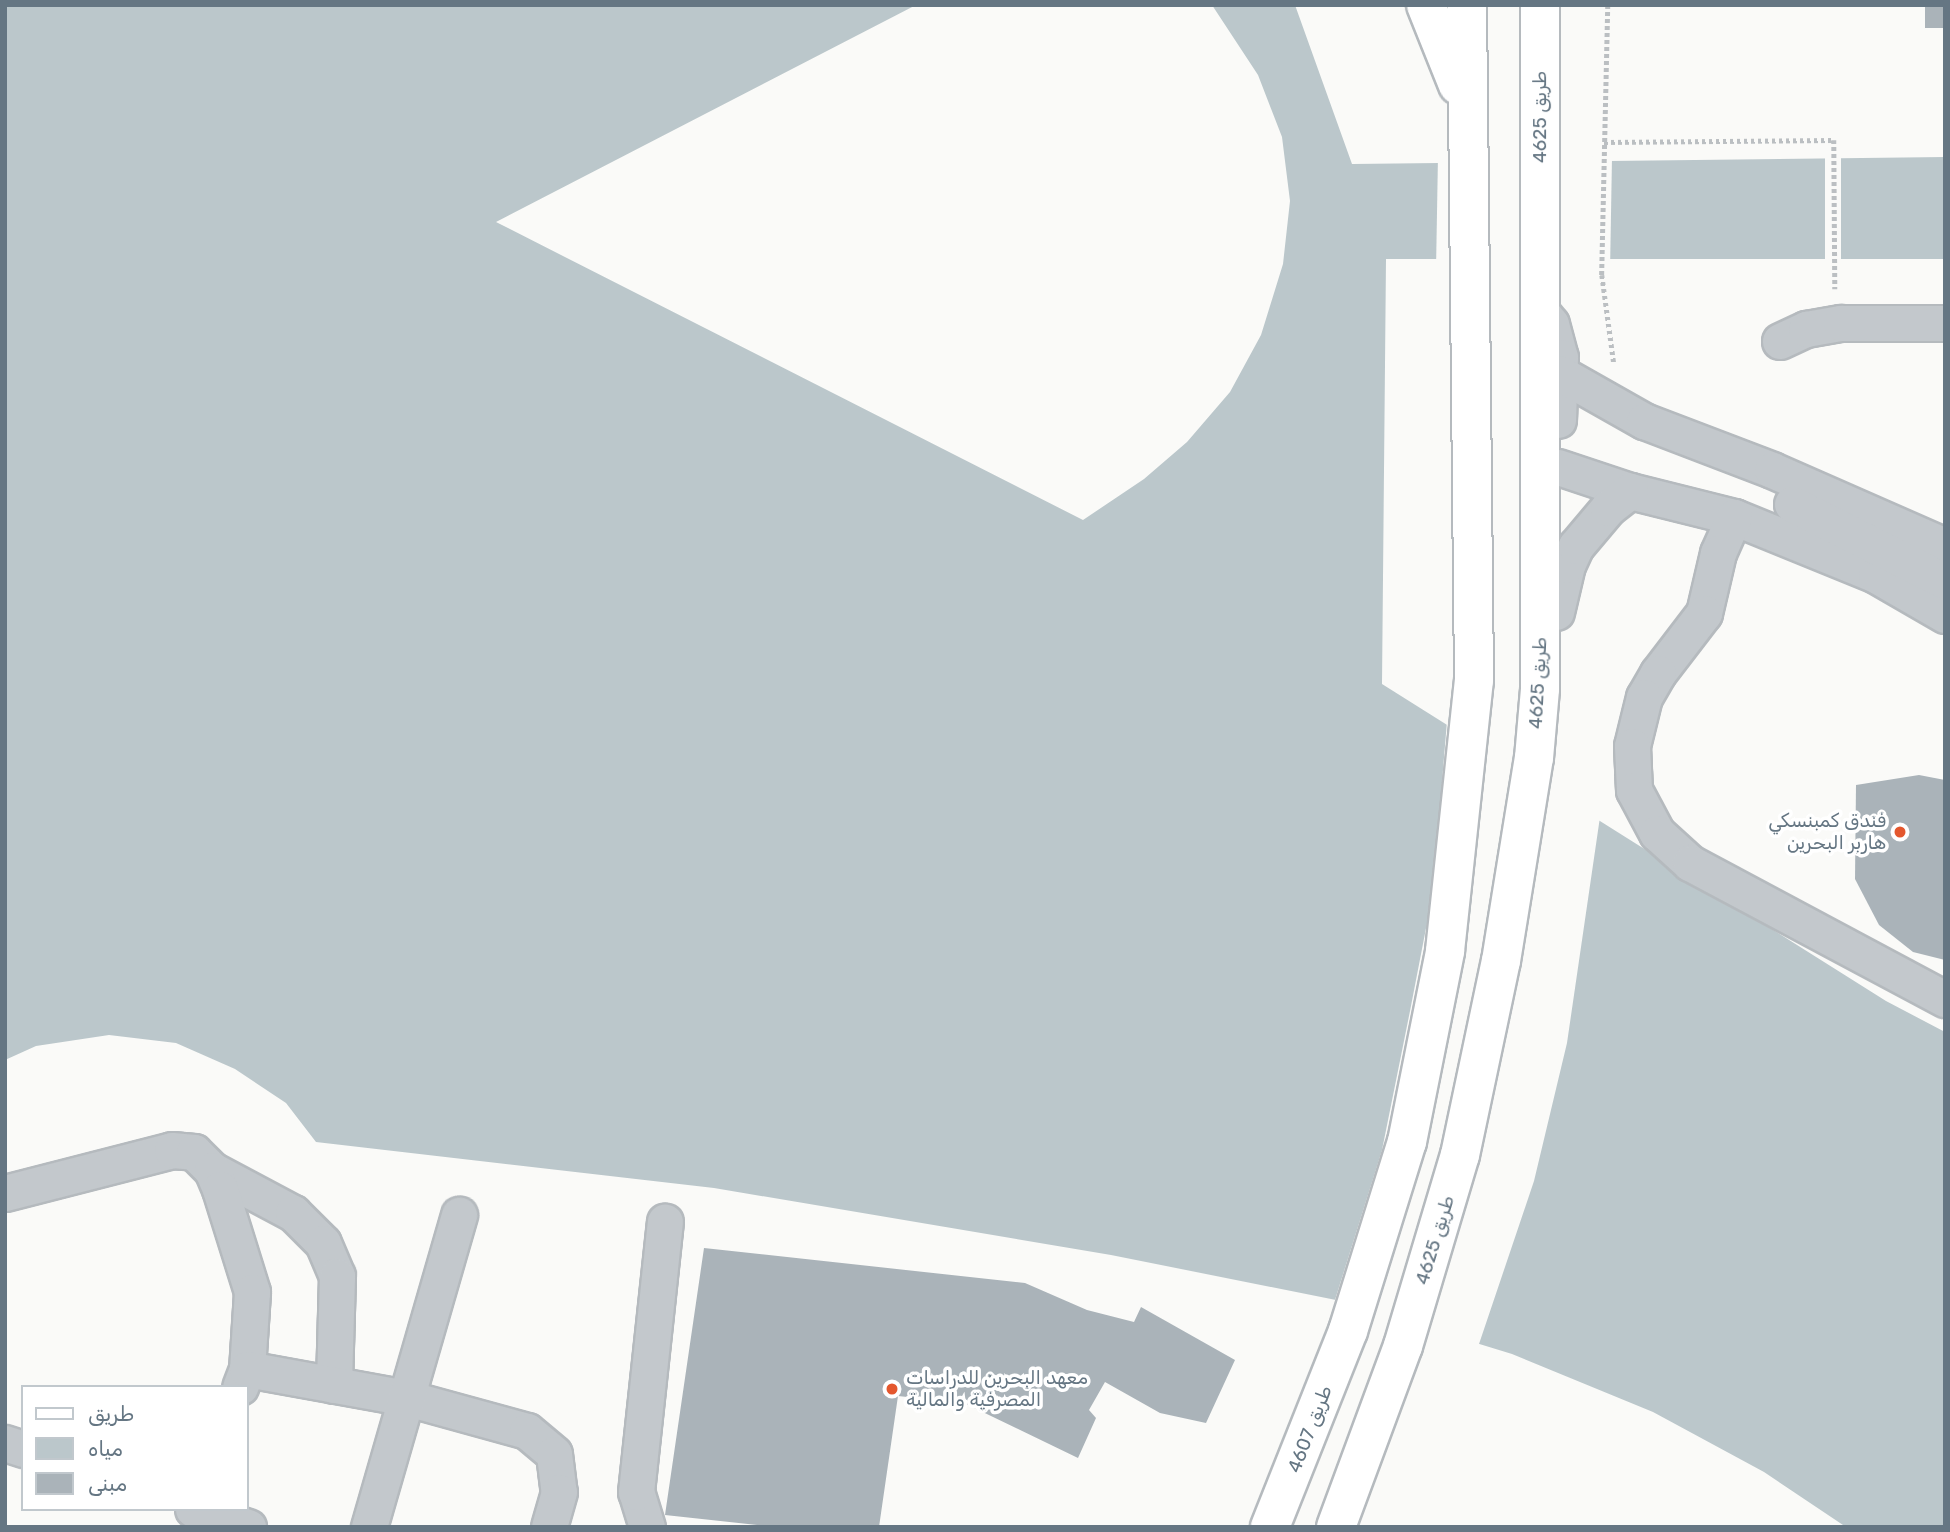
<!DOCTYPE html>
<html>
<head>
<meta charset="utf-8">
<style>
  body { margin:0 }
  #map { position:relative; width:1950px; height:1532px; overflow:hidden; background:#fafaf8; font-family:Rubik,Vazirmatn,sans-serif }
  div>[style] { position:absolute }
  .water>* { inset:0; background:#bbc7cb }
  .pier>* { inset:0; background:#fafaf8; transform-origin:0 0 }
  .building>* { inset:0; background:#aab3b9; transform-origin:0 0 }
  .path>* { height:4.5px; margin-top:-2.25px; transform-origin:0; background:repeating-linear-gradient(90deg,#bbbfc2 0 3.5px,transparent 0 7px) }
  .roads { filter:drop-shadow(2px 0 #b5babe) drop-shadow(-2px 0 #b5babe) drop-shadow(0 2px #b5babe) drop-shadow(0 -2px #b5babe) }
  .minor>* { height:35px; margin:-17.5px; padding:0 17.5px; transform-origin:17.5px; border-radius:17.5px; background:#c3c8cc }
  .major>* { height:38px; margin:-19px; padding:0 19px; transform-origin:19px; border-radius:19px; background:#fff }
  .dots>* { width:19px; height:19px; translate:-50% -50%; box-sizing:border-box; border:4px solid #fff; border-radius:50% }
  span { translate:-50% -50%; white-space:nowrap; text-align:center; line-height:1.15; -webkit-text-stroke:7px #fff; paint-order:stroke }
  .street-label { font-size:19px; color:#657683 }
  .poi-label { font-size:19px; color:#657683 }
  .right { translate:-100% -50%; text-align:right }
  .left { translate:0 -50%; text-align:left }
  .frame { position:absolute; inset:0; border:7px solid #657683; pointer-events:none }
  .legend { position:absolute; left:21px; top:1385px; width:228px; height:126px; box-sizing:border-box; background:#fff; border:2px solid #c1c8cd; margin:0; padding:9px 12px; list-style:none; font-size:21px; color:#657683 }
  .legend li { display:flex; align-items:center; gap:14px; height:35px }
  .legend b { width:35px; border:2px solid #c1c8cd }
</style>
</head>
<body>
<div id="map">
  <div class="water">
    <div style="clip-path:polygon(5px 5px,916px 5px,496px 222px,1083px 520px,1144px 479px,1187px 442px,1230px 392px,1261px 335px,1283px 264px,1290px 201px,1282px 137px,1258px 75px,1212px 5px,1295px 5px,1352px 164px,1945px 157px,1945px 259px,1386px 259px,1382px 684px,1886px 1001px,1945px 1032px,1945px 1527px,1846px 1527px,1764px 1472px,1653px 1412px,1512px 1354px,1336px 1300px,1111px 1255px,714px 1188px,316px 1142px,286px 1103px,235px 1069px,176px 1043px,109px 1035px,36px 1046px,5px 1060px)"></div>
  </div>
  <div class="pier">
    <div style="left:1825px;top:155px;width:16px;height:107px"></div>
    <div style="left:1612px;top:157px;width:106px;height:174px;rotate:91deg"></div>
    <div style="clip-path:polygon(1447px 721px,1600px 817px,1567px 1043px,1534px 1181px,1478px 1347px,1334px 1303px,1382px 1150px,1410px 1011px,1433px 892px)"></div>
  </div>
  <div class="building">
    <div style="left:1925px;top:5px;width:20px;height:23px"></div>
    <div style="clip-path:polygon(1919px 775px,1945px 780px,1945px 960px,1913px 952px,1879px 925px,1855px 879px,1856px 785px)"></div>
    <div style="clip-path:polygon(704px 1248px,1025px 1283px,1087px 1310px,1134px 1322px,1141px 1307px,1235px 1360px,1206px 1423px,1160px 1413px,1105px 1382px,1089px 1410px,1096px 1418px,1078px 1458px,964px 1403px,898px 1396px,879px 1527px,775px 1527px,665px 1515px)"></div>
  </div>
  <div class="path">
    <div style="left:1608px;top:5px;width:270px;rotate:91.3deg"></div>
    <div style="left:1602px;top:275px;width:90px;rotate:82.3deg"></div>
    <div style="left:1604px;top:142px;width:230px;rotate:-0.5deg"></div>
    <div style="left:1834px;top:140px;width:149px;rotate:89.6deg"></div>
  </div>
  <div class="roads">
    <div class="minor">
      <div style="left:1542px;top:313px;width:14px;rotate:51deg"></div>
      <div style="left:1551px;top:324px;width:34px;rotate:75deg"></div>
      <div style="left:1560px;top:357px;width:63px;rotate:91.8deg"></div>
      <div style="left:1780px;top:341px;width:29px;rotate:-25deg"></div>
      <div style="left:1806px;top:329px;width:36px;rotate:-10deg"></div>
      <div style="left:1841px;top:323px;width:104px"></div>
      <div style="left:1559px;top:373px;width:98px;rotate:29.5deg"></div>
      <div style="left:1644px;top:421px;width:137px;rotate:20.9deg"></div>
      <div style="left:1772px;top:470px;width:189px;rotate:23.7deg"></div>
      <div style="left:1558px;top:467px;width:76px;rotate:18.4deg"></div>
      <div style="left:1630px;top:491px;width:107px;rotate:14deg"></div>
      <div style="left:1734px;top:517px;width:153px;rotate:22.2deg"></div>
      <div style="left:1876px;top:575px;width:80px;rotate:30.1deg"></div>
      <div style="left:1792px;top:504px;width:171px;rotate:26.7deg"></div>
      <div style="left:1734px;top:517px;width:39px;rotate:114deg"></div>
      <div style="left:1718px;top:553px;width:62px;rotate:103.1deg"></div>
      <div style="left:1704px;top:613px;width:76px;rotate:127.5deg"></div>
      <div style="left:1658px;top:673px;width:28px;rotate:120deg"></div>
      <div style="left:1644px;top:697px;width:50px;rotate:103.8deg"></div>
      <div style="left:1632px;top:746px;width:44px;rotate:87.4deg"></div>
      <div style="left:1634px;top:790px;width:49px;rotate:61.9deg"></div>
      <div style="left:1657px;top:833px;width:45px;rotate:42.3deg"></div>
      <div style="left:1690px;top:863px;width:289px;rotate:28.1deg"></div>
      <div style="left:1556px;top:612px;width:48px;rotate:-76.8deg"></div>
      <div style="left:1567px;top:565px;width:21px;rotate:-65deg"></div>
      <div style="left:1576px;top:546px;width:50px;rotate:-49.9deg"></div>
      <div style="left:1608px;top:508px;width:28px;rotate:-38deg"></div>
      <div style="left:212px;top:1170px;width:92px;rotate:28deg"></div>
      <div style="left:293px;top:1213px;width:42px;rotate:45deg"></div>
      <div style="left:323px;top:1243px;width:36px;rotate:67deg"></div>
      <div style="left:337px;top:1276px;width:109px;rotate:91.6deg"></div>
      <div style="left:5px;top:1193px;width:172px;rotate:-14.4deg"></div>
      <div style="left:172px;top:1150px;width:22px;rotate:5deg"></div>
      <div style="left:194px;top:1152px;width:25px;rotate:45deg"></div>
      <div style="left:212px;top:1170px;width:21px;rotate:67deg"></div>
      <div style="left:220px;top:1189px;width:108px;rotate:72.7deg"></div>
      <div style="left:252px;top:1292px;width:77px;rotate:93.7deg"></div>
      <div style="left:247px;top:1369px;width:19px;rotate:111deg"></div>
      <div style="left:247px;top:1369px;width:163px;rotate:10.3deg"></div>
      <div style="left:407px;top:1398px;width:124px;rotate:15.4deg"></div>
      <div style="left:527px;top:1431px;width:35px;rotate:40deg"></div>
      <div style="left:554px;top:1454px;width:38px;rotate:83deg"></div>
      <div style="left:559px;top:1492px;width:36px;rotate:106deg"></div>
      <div style="left:5px;top:1443px;width:19px;rotate:18deg"></div>
      <div style="left:193px;top:1509px;width:58px;rotate:18.1deg"></div>
      <div style="left:369px;top:1527px;width:325px;rotate:-73.9deg"></div>
      <div style="left:647px;top:1527px;width:37px;rotate:-107deg"></div>
      <div style="left:636px;top:1492px;width:272px;rotate:-83.9deg"></div>
    </div>
    <div class="major">
      <div style="left:1426px;top:5px;width:86px;rotate:68.2deg"></div>
      <div style="left:1270px;top:1527px;width:211px;rotate:-68.3deg"></div>
      <div style="left:1348px;top:1331px;width:198px;rotate:-72.7deg"></div>
      <div style="left:1407px;top:1142px;width:195px;rotate:-78.7deg"></div>
      <div style="left:1445px;top:951px;width:272px;rotate:-83.9deg"></div>
      <div style="left:1474px;top:681px;width:676px;rotate:-90.59deg"></div>
      <div style="left:1336px;top:1527px;width:193px;rotate:-69.7deg"></div>
      <div style="left:1403px;top:1346px;width:199px;rotate:-73.4deg"></div>
      <div style="left:1460px;top:1155px;width:198px;rotate:-78.1deg"></div>
      <div style="left:1501px;top:961px;width:206px;rotate:-80.8deg"></div>
      <div style="left:1534px;top:758px;width:69px;rotate:-85deg"></div>
      <div style="left:1540px;top:689px;width:684px;rotate:-90deg"></div>
    </div>
  </div>
  <div class="dots">
    <div style="left:1900px;top:832px;background:#e4572e"></div>
    <div style="left:892px;top:1389px;background:#e4572e"></div>
  </div>
  <div class="street-label">
    <span style="left:1540px;top:117px;rotate:-90deg">طريق 4625</span>
    <span style="left:1538px;top:683px;rotate:-87deg">طريق 4625</span>
    <span style="left:1435px;top:1240px;rotate:-73deg">طريق 4625</span>
    <span style="left:1310px;top:1429px;rotate:-69deg">طريق 4607</span>
  </div>
  <div class="poi-label">
    <span class="right" style="left:1886px;top:832px">فندق كمبنسكي<br>هاربر البحرين</span>
    <span class="left" style="left:906px;top:1389px">معهد البحرين للدراسات<br>المصرفية والمالية</span>
  </div>
  <div class="frame"></div>
  <ul class="legend">
  <li><b style="height:9px;background:#fff"></b>طريق</li>
  <li><b style="height:19px;background:#bbc7cb"></b>مياه</li>
  <li><b style="height:19px;background:#aab3b9"></b>مبنى</li>
  </ul>
</div>
</body>
</html>
